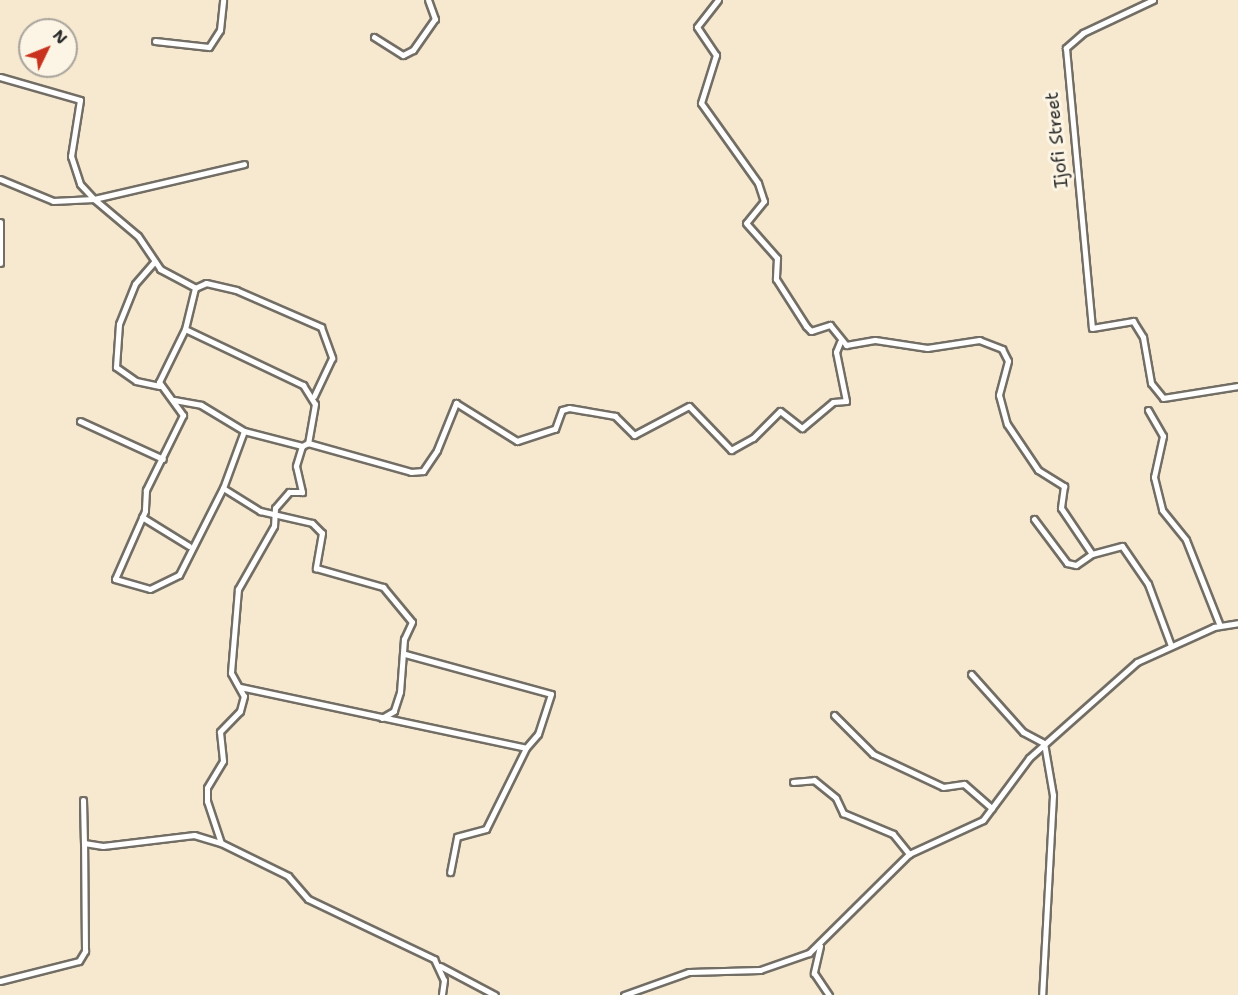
<!DOCTYPE html>
<html>
<head>
<meta charset="utf-8">
<style>
  body { margin:0 }
  #map { position:relative; width:1238px; height:995px; overflow:hidden; background:#f7e9d0; font-family:"Shantell Sans",sans-serif }
  div>[style] { position:absolute }
  .roads { filter:drop-shadow(2px 0 #726e65) drop-shadow(-2px 0 #726e65) drop-shadow(0 2px #726e65) drop-shadow(0 -2px #726e65) }
  .minor>* { height:5px; margin:-2.5px; padding:0 2.5px; transform-origin:2.5px; border-radius:2.5px; background:#fff }
  span { translate:-50% -50%; white-space:nowrap; text-align:center; line-height:1.15; -webkit-text-stroke:6px #fcf5e5; paint-order:stroke }
  .street-label { font-size:18px; color:#2b2b2b }
  .north { position:absolute; left:18px; top:18px; width:60px; height:60px; box-sizing:border-box; background:#fcf5e5; border:2px solid #a8a49b; border-radius:50%; rotate:47deg; font-size:16px; font-weight:700; line-height:24px; text-align:center; color:#2b2b2b }
  .north::after { content:''; display:block; margin:auto; width:21px; height:27px; background:#c8321e; clip-path:polygon(50% 0,100% 100%,50% 72%,0 100%) }
</style>
</head>
<body>
<div id="map">
  <div class="roads">
    <div class="minor">
      <div style="left:718px;top:0;width:34px;rotate:128deg"></div>
      <div style="left:697px;top:27px;width:34px;rotate:56deg"></div>
      <div style="left:716px;top:55px;width:50px;rotate:107.4deg"></div>
      <div style="left:701px;top:103px;width:98px;rotate:54.5deg"></div>
      <div style="left:758px;top:183px;width:19px;rotate:72deg"></div>
      <div style="left:764px;top:201px;width:28px;rotate:129deg"></div>
      <div style="left:746px;top:223px;width:47px;rotate:48.5deg"></div>
      <div style="left:777px;top:258px;width:21px;rotate:93deg"></div>
      <div style="left:776px;top:279px;width:56px;rotate:57.4deg"></div>
      <div style="left:806px;top:326px;width:7px;rotate:45deg"></div>
      <div style="left:811px;top:331px;width:20px;rotate:-18deg"></div>
      <div style="left:830px;top:325px;width:26px;rotate:51deg"></div>
      <div style="left:846px;top:345px;width:29px;rotate:-10deg"></div>
      <div style="left:875px;top:340px;width:53px;rotate:8.7deg"></div>
      <div style="left:927px;top:348px;width:53px;rotate:-8.7deg"></div>
      <div style="left:979px;top:340px;width:25px;rotate:21deg"></div>
      <div style="left:1002px;top:349px;width:13px;rotate:63deg"></div>
      <div style="left:1008px;top:361px;width:35px;rotate:105deg"></div>
      <div style="left:999px;top:395px;width:30px;rotate:75deg"></div>
      <div style="left:1007px;top:424px;width:55px;rotate:56deg"></div>
      <div style="left:1038px;top:470px;width:31px;rotate:32deg"></div>
      <div style="left:1064px;top:486px;width:22px;rotate:98deg"></div>
      <div style="left:1061px;top:508px;width:55px;rotate:56deg"></div>
      <div style="left:1092px;top:554px;width:31px;rotate:-15deg"></div>
      <div style="left:1122px;top:546px;width:46px;rotate:55.6deg"></div>
      <div style="left:1148px;top:584px;width:66px;rotate:69.6deg"></div>
      <div style="left:1153px;top:0;width:77px;rotate:154.8deg"></div>
      <div style="left:1083px;top:33px;width:23px;rotate:139deg"></div>
      <div style="left:1066px;top:48px;width:281px;rotate:84.7deg"></div>
      <div style="left:1092px;top:328px;width:42px;rotate:-9.7deg"></div>
      <div style="left:1133px;top:321px;width:19px;rotate:58deg"></div>
      <div style="left:1143px;top:337px;width:47px;rotate:80.1deg"></div>
      <div style="left:1151px;top:383px;width:19px;rotate:51deg"></div>
      <div style="left:1163px;top:398px;width:76px;rotate:-9.1deg"></div>
      <div style="left:374px;top:37px;width:34px;rotate:32deg"></div>
      <div style="left:403px;top:55px;width:11px;rotate:-27deg"></div>
      <div style="left:413px;top:50px;width:38px;rotate:-55deg"></div>
      <div style="left:435px;top:19px;width:20px;rotate:-110deg"></div>
      <div style="left:155px;top:41px;width:54px;rotate:6.3deg"></div>
      <div style="left:209px;top:47px;width:20px;rotate:-57deg"></div>
      <div style="left:220px;top:30px;width:30px;rotate:-84deg"></div>
      <div style="left:0;top:77px;width:83px;rotate:16deg"></div>
      <div style="left:80px;top:100px;width:57px;rotate:99.1deg"></div>
      <div style="left:71px;top:156px;width:29px;rotate:72deg"></div>
      <div style="left:80px;top:184px;width:21px;rotate:47deg"></div>
      <div style="left:94px;top:199px;width:154px;rotate:-13.1deg"></div>
      <div style="left:0;top:179px;width:57px;rotate:22.5deg"></div>
      <div style="left:53px;top:201px;width:41px;rotate:-2.8deg"></div>
      <div style="left:94px;top:199px;width:57px;rotate:40.1deg"></div>
      <div style="left:138px;top:236px;width:40px;rotate:56deg"></div>
      <div style="left:160px;top:269px;width:40px;rotate:28deg"></div>
      <div style="left:195px;top:288px;width:42px;rotate:103.7deg"></div>
      <div style="left:185px;top:329px;width:59px;rotate:116.1deg"></div>
      <div style="left:159px;top:382px;width:41px;rotate:54deg"></div>
      <div style="left:183px;top:415px;width:84px;rotate:116.3deg"></div>
      <div style="left:146px;top:490px;width:21px;rotate:93deg"></div>
      <div style="left:145px;top:511px;width:74px;rotate:113.8deg"></div>
      <div style="left:115px;top:579px;width:36px;rotate:16deg"></div>
      <div style="left:150px;top:589px;width:32px;rotate:-26deg"></div>
      <div style="left:179px;top:575px;width:97px;rotate:-63.2deg"></div>
      <div style="left:0;top:222px;width:41px;rotate:90deg"></div>
      <div style="left:154px;top:262px;width:29px;rotate:131deg"></div>
      <div style="left:135px;top:284px;width:43px;rotate:111.8deg"></div>
      <div style="left:119px;top:324px;width:43px;rotate:94deg"></div>
      <div style="left:116px;top:367px;width:24px;rotate:35deg"></div>
      <div style="left:136px;top:381px;width:24px;rotate:12deg"></div>
      <div style="left:195px;top:288px;width:12px;rotate:-24deg"></div>
      <div style="left:206px;top:283px;width:31px;rotate:13deg"></div>
      <div style="left:236px;top:290px;width:93px;rotate:23.5deg"></div>
      <div style="left:321px;top:327px;width:33px;rotate:70deg"></div>
      <div style="left:332px;top:358px;width:42px;rotate:115.3deg"></div>
      <div style="left:185px;top:329px;width:131px;rotate:25.4deg"></div>
      <div style="left:303px;top:385px;width:22px;rotate:58deg"></div>
      <div style="left:315px;top:404px;width:40px;rotate:100deg"></div>
      <div style="left:308px;top:443px;width:107px;rotate:15.7deg"></div>
      <div style="left:411px;top:472px;width:12px;rotate:-5deg"></div>
      <div style="left:423px;top:471px;width:25px;rotate:-56deg"></div>
      <div style="left:437px;top:450px;width:51px;rotate:-68deg"></div>
      <div style="left:456px;top:403px;width:72px;rotate:31.9deg"></div>
      <div style="left:517px;top:441px;width:40px;rotate:-18deg"></div>
      <div style="left:555px;top:429px;width:20px;rotate:-70deg"></div>
      <div style="left:562px;top:410px;width:7px;rotate:-16deg"></div>
      <div style="left:569px;top:408px;width:47px;rotate:9.9deg"></div>
      <div style="left:615px;top:416px;width:27px;rotate:45deg"></div>
      <div style="left:634px;top:435px;width:62px;rotate:-27.8deg"></div>
      <div style="left:689px;top:406px;width:61px;rotate:46.3deg"></div>
      <div style="left:731px;top:450px;width:25px;rotate:-29deg"></div>
      <div style="left:753px;top:438px;width:38px;rotate:-45deg"></div>
      <div style="left:780px;top:411px;width:28px;rotate:38deg"></div>
      <div style="left:802px;top:428px;width:40px;rotate:-40deg"></div>
      <div style="left:833px;top:402px;width:13px;rotate:-4deg"></div>
      <div style="left:846px;top:401px;width:50px;rotate:-101.5deg"></div>
      <div style="left:836px;top:352px;width:11px;rotate:-68deg"></div>
      <div style="left:174px;top:400px;width:27px;rotate:10deg"></div>
      <div style="left:201px;top:405px;width:50px;rotate:31.2deg"></div>
      <div style="left:244px;top:431px;width:60px;rotate:14.5deg"></div>
      <div style="left:1148px;top:410px;width:30px;rotate:60deg"></div>
      <div style="left:1163px;top:436px;width:42px;rotate:102.4deg"></div>
      <div style="left:1154px;top:477px;width:34px;rotate:76deg"></div>
      <div style="left:1162px;top:510px;width:38px;rotate:51deg"></div>
      <div style="left:1186px;top:540px;width:92px;rotate:68.4deg"></div>
      <div style="left:80px;top:421px;width:91px;rotate:24.6deg"></div>
      <div style="left:244px;top:431px;width:61px;rotate:110.2deg"></div>
      <div style="left:223px;top:488px;width:44px;rotate:31.9deg"></div>
      <div style="left:260px;top:511px;width:53px;rotate:13deg"></div>
      <div style="left:312px;top:523px;width:14px;rotate:45deg"></div>
      <div style="left:322px;top:533px;width:36px;rotate:100deg"></div>
      <div style="left:316px;top:568px;width:70px;rotate:15.8deg"></div>
      <div style="left:383px;top:587px;width:45px;rotate:50.4deg"></div>
      <div style="left:412px;top:622px;width:19px;rotate:115deg"></div>
      <div style="left:404px;top:639px;width:53px;rotate:94.3deg"></div>
      <div style="left:400px;top:692px;width:20px;rotate:108deg"></div>
      <div style="left:394px;top:711px;width:14px;rotate:150deg"></div>
      <div style="left:308px;top:443px;width:7px;rotate:153deg"></div>
      <div style="left:302px;top:446px;width:21px;rotate:107deg"></div>
      <div style="left:296px;top:466px;width:27px;rotate:77deg"></div>
      <div style="left:302px;top:492px;width:13px;rotate:180deg"></div>
      <div style="left:289px;top:492px;width:21px;rotate:131deg"></div>
      <div style="left:275px;top:508px;width:18px;rotate:93deg"></div>
      <div style="left:274px;top:526px;width:73px;rotate:119.7deg"></div>
      <div style="left:238px;top:589px;width:84px;rotate:94.8deg"></div>
      <div style="left:231px;top:673px;width:26px;rotate:61deg"></div>
      <div style="left:244px;top:696px;width:16px;rotate:105deg"></div>
      <div style="left:240px;top:711px;width:29px;rotate:134deg"></div>
      <div style="left:220px;top:732px;width:29px;rotate:84deg"></div>
      <div style="left:223px;top:761px;width:31px;rotate:121deg"></div>
      <div style="left:207px;top:788px;width:13px;rotate:90deg"></div>
      <div style="left:207px;top:801px;width:44px;rotate:71.6deg"></div>
      <div style="left:221px;top:843px;width:75px;rotate:26.2deg"></div>
      <div style="left:288px;top:876px;width:30px;rotate:49deg"></div>
      <div style="left:308px;top:899px;width:140px;rotate:25.5deg"></div>
      <div style="left:434px;top:959px;width:23px;rotate:65deg"></div>
      <div style="left:444px;top:980px;width:15px;rotate:98deg"></div>
      <div style="left:142px;top:517px;width:55px;rotate:31.7deg"></div>
      <div style="left:1034px;top:519px;width:55px;rotate:53.1deg"></div>
      <div style="left:1067px;top:563px;width:9px;rotate:13deg"></div>
      <div style="left:1076px;top:565px;width:19px;rotate:-35deg"></div>
      <div style="left:405px;top:654px;width:151px;rotate:15.3deg"></div>
      <div style="left:551px;top:694px;width:42px;rotate:108deg"></div>
      <div style="left:538px;top:734px;width:18px;rotate:131deg"></div>
      <div style="left:971px;top:674px;width:78px;rotate:48.1deg"></div>
      <div style="left:1023px;top:732px;width:24px;rotate:28deg"></div>
      <div style="left:1044px;top:743px;width:53px;rotate:80.2deg"></div>
      <div style="left:1053px;top:795px;width:200px;rotate:93.1deg"></div>
      <div style="left:240px;top:687px;width:292px;rotate:12deg"></div>
      <div style="left:526px;top:748px;width:90px;rotate:116.3deg"></div>
      <div style="left:486px;top:829px;width:30px;rotate:165deg"></div>
      <div style="left:457px;top:837px;width:36px;rotate:101deg"></div>
      <div style="left:834px;top:715px;width:55px;rotate:45deg"></div>
      <div style="left:873px;top:754px;width:77px;rotate:25.2deg"></div>
      <div style="left:943px;top:787px;width:21px;rotate:-8deg"></div>
      <div style="left:964px;top:784px;width:37px;rotate:41deg"></div>
      <div style="left:793px;top:782px;width:21px;rotate:-5deg"></div>
      <div style="left:814px;top:780px;width:28px;rotate:39deg"></div>
      <div style="left:836px;top:798px;width:17px;rotate:65deg"></div>
      <div style="left:843px;top:813px;width:54px;rotate:22.8deg"></div>
      <div style="left:893px;top:834px;width:26px;rotate:51deg"></div>
      <div style="left:83px;top:800px;width:43px;rotate:88.7deg"></div>
      <div style="left:820px;top:946px;width:28px;rotate:103deg"></div>
      <div style="left:814px;top:973px;width:27px;rotate:56deg"></div>
      <div style="left:440px;top:966px;width:62px;rotate:27.8deg"></div>
      <div style="left:0;top:981px;width:81px;rotate:-14.2deg"></div>
      <div style="left:79px;top:961px;width:12px;rotate:-59deg"></div>
      <div style="left:85px;top:951px;width:108px;rotate:-90.5deg"></div>
      <div style="left:84px;top:843px;width:19px;rotate:9deg"></div>
      <div style="left:103px;top:846px;width:92px;rotate:-6.9deg"></div>
      <div style="left:194px;top:835px;width:28px;rotate:17deg"></div>
      <div style="left:624px;top:995px;width:69px;rotate:-19.5deg"></div>
      <div style="left:689px;top:972px;width:71px;rotate:-1.6deg"></div>
      <div style="left:760px;top:970px;width:52px;rotate:-19.1deg"></div>
      <div style="left:809px;top:953px;width:141px;rotate:-44.7deg"></div>
      <div style="left:909px;top:854px;width:81px;rotate:-24.7deg"></div>
      <div style="left:983px;top:820px;width:77px;rotate:-53.4deg"></div>
      <div style="left:1029px;top:758px;width:144px;rotate:-41.6deg"></div>
      <div style="left:1137px;top:662px;width:85px;rotate:-24.4deg"></div>
      <div style="left:1214px;top:627px;width:24px;rotate:-9deg"></div>
    </div>
  </div>
  <div class="street-label">
    <span style="left:1057px;top:140px;rotate:-96deg">Ijofi Street</span>
  </div>
  <div class="north">N</div>
</div>
</body>
</html>
